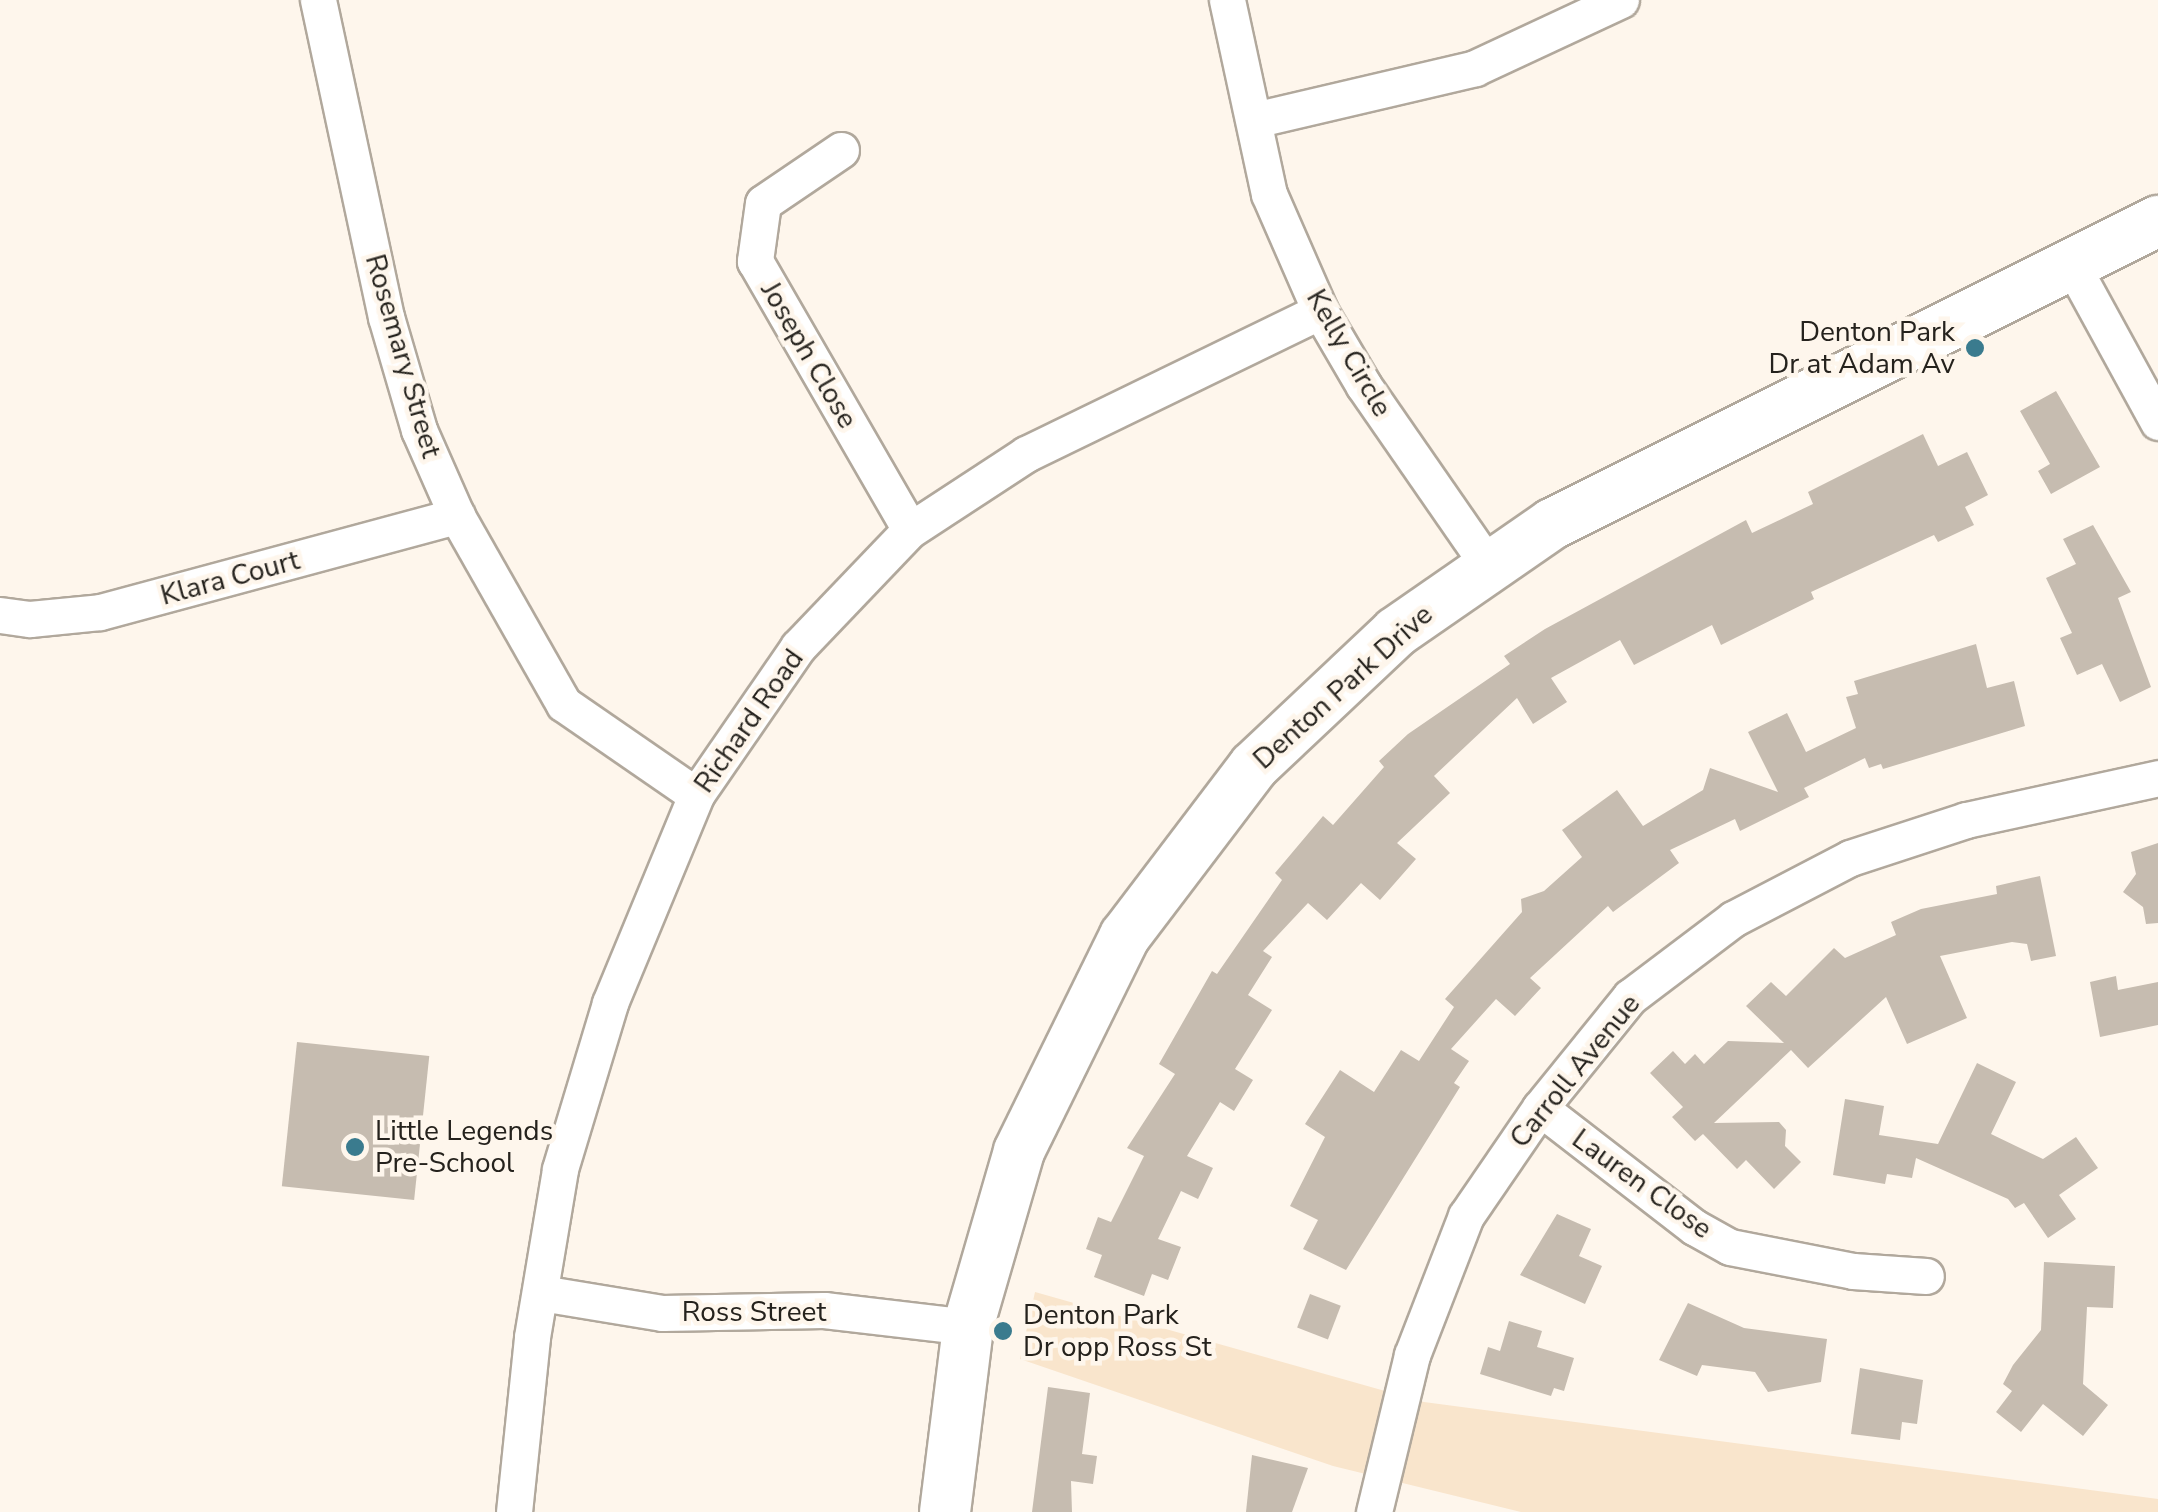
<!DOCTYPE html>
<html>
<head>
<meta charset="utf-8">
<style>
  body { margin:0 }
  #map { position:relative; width:2158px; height:1512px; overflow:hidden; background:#fef6ec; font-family:"Nunito Sans",sans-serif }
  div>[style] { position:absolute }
  .green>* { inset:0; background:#f9e5cc }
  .building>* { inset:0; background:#c6bcb0; transform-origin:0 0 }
  .roads { filter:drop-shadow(2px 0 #b1a89c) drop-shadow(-2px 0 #b1a89c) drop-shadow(0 2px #b1a89c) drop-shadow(0 -2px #b1a89c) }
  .minor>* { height:35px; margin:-17.5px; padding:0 17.5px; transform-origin:17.5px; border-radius:17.5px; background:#fff }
  .secondary>* { height:50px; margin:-25px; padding:0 25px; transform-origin:25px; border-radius:25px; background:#fff }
  .dots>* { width:28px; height:28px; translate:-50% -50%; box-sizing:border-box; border:5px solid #fef6ec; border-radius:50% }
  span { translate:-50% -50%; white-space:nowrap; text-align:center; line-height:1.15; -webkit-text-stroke:9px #fef6ec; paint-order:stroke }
  .poi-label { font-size:28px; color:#25221d }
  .right { translate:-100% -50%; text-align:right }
  .left { translate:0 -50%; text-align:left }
  .street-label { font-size:28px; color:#25221d }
</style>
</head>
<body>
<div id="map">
  <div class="green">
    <div style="clip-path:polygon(1035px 1292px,1424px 1402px,2158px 1499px,2158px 1512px,1521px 1512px,1333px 1466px,1020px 1359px)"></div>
  </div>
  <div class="building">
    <div style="clip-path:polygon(2056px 391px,2100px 467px,2051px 494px,2038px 471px,2050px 464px,2020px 411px)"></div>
    <div style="clip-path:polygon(1923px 434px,1938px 466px,1967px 452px,1988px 495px,1965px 507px,1974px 525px,1938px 542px,1934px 535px,1811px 592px,1814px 599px,1721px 645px,1712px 625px,1634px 665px,1620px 640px,1551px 678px,1567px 702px,1533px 724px,1517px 698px,1434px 776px,1450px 793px,1397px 843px,1416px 859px,1380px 900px,1361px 883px,1327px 920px,1308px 903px,1263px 951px,1272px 957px,1248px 995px,1272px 1010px,1235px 1069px,1253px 1080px,1234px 1111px,1220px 1102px,1187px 1156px,1213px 1168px,1198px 1199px,1181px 1191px,1158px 1239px,1181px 1247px,1168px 1280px,1152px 1274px,1144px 1296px,1094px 1277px,1102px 1255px,1086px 1249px,1098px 1217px,1111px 1222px,1144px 1156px,1127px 1148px,1175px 1074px,1159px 1064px,1212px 971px,1217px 974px,1282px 880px,1275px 873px,1323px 816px,1333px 825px,1384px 767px,1379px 761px,1408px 734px,1510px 664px,1504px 656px,1545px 629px,1746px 520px,1752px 533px,1813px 504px,1808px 492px)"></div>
    <div style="clip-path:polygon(2093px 525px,2131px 592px,2118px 598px,2151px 687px,2120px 702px,2102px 664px,2077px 675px,2060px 638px,2072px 633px,2046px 578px,2076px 564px,2063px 539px)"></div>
    <div style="clip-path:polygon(1976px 644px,1987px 688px,2014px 681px,2025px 726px,1883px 769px,1881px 764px,1869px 768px,1865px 758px,1804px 788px,1809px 797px,1740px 831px,1735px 819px,1670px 850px,1679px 863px,1613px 912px,1608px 906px,1530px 978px,1541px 988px,1515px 1016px,1496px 999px,1451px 1049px,1469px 1061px,1454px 1083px,1460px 1087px,1346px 1270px,1303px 1249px,1318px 1220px,1290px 1206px,1325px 1137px,1305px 1124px,1340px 1070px,1374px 1092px,1401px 1050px,1419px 1061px,1454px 1007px,1445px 999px,1522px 912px,1521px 899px,1544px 891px,1582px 857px,1562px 830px,1617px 790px,1643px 826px,1703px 790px,1710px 768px,1778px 792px,1748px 732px,1787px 713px,1806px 752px,1856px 728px,1846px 697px,1858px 694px,1854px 681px)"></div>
    <div style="clip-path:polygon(2158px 843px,2158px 923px,2146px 924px,2143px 907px,2123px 892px,2136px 874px,2131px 852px)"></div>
    <div style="clip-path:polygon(2040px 876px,2056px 956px,2031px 961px,2027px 944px,2012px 942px,1940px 956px,1967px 1018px,1907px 1044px,1886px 997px,1808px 1068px,1791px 1050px,1714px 1123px,1779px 1122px,1786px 1130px,1785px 1146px,1801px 1162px,1774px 1189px,1746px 1160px,1737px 1169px,1703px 1134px,1695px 1141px,1672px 1117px,1683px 1107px,1650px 1073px,1673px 1051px,1685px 1064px,1695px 1054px,1704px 1064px,1728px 1041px,1784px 1043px,1746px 1006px,1771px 982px,1786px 996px,1834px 948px,1845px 958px,1896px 935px,1891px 922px,1921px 909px,1997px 894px,1996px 886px)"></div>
    <div style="clip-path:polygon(2116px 976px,2118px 990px,2158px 982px,2158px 1025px,2100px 1037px,2090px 982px)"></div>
    <div style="left:297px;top:1042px;width:133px;height:145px;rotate:6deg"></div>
    <div style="clip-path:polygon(1977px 1063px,2016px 1082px,1991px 1134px,2043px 1159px,2076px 1137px,2098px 1168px,2059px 1195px,2076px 1219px,2048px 1238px,2024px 1203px,2015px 1208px,2008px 1199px,1916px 1158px,1912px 1178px,1887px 1174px,1885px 1184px,1833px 1175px,1845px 1099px,1884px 1106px,1879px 1135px,1938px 1144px)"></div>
    <div style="clip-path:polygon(1557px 1214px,1591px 1229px,1579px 1256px,1602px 1266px,1585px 1304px,1520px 1275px)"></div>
    <div style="clip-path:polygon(2044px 1262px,2115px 1266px,2113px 1308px,2087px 1307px,2083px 1384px,2108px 1405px,2083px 1436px,2043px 1404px,2021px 1432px,1996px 1412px,2012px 1391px,2003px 1384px,2013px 1365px,2041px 1330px)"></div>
    <div style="left:1310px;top:1294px;width:33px;height:36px;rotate:21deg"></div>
    <div style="clip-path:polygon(1688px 1303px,1744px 1328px,1827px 1339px,1821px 1382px,1768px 1392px,1755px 1372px,1702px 1365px,1697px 1376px,1659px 1360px)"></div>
    <div style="clip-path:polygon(1509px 1321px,1542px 1331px,1537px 1347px,1574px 1358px,1564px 1391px,1554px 1388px,1551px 1396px,1480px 1374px,1488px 1347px,1500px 1351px)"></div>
    <div style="clip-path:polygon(1860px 1368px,1923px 1380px,1917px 1424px,1902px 1422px,1900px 1440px,1851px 1434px)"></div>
    <div style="clip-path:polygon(1048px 1387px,1090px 1393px,1082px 1454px,1097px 1456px,1093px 1484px,1071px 1481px,1072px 1512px,1032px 1512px)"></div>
    <div style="clip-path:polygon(1252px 1455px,1308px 1468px,1292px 1512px,1246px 1512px)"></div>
  </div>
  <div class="roads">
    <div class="minor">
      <div style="left:318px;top:0;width:324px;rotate:77.9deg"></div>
      <div style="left:386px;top:317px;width:118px;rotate:73.7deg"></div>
      <div style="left:419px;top:430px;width:94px;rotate:66.2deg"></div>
      <div style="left:457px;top:516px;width:216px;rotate:60.4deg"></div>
      <div style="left:564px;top:704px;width:160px;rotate:34.6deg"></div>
      <div style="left:1227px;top:0;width:198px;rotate:77.8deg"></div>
      <div style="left:1269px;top:194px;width:128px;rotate:66.4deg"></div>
      <div style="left:1320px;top:311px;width:87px;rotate:59.6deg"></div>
      <div style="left:1364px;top:386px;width:218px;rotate:55.3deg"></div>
      <div style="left:1254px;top:120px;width:227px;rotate:-13.2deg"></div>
      <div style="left:1475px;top:68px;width:161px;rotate:-25deg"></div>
      <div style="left:841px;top:150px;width:94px;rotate:145.8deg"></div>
      <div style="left:763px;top:203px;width:59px;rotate:97.9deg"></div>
      <div style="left:755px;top:261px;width:310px;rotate:60deg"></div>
      <div style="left:2072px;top:265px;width:179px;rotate:61.3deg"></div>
      <div style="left:0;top:615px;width:30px;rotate:8deg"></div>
      <div style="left:30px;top:619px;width:70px;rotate:-5.7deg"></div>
      <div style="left:100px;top:612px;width:370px;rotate:-15.1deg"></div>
      <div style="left:1540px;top:1108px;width:195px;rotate:37.7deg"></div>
      <div style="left:1694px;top:1227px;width:41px;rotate:29.1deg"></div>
      <div style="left:1730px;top:1247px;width:125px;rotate:11deg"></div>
      <div style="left:1853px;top:1271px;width:73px;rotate:3.9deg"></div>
      <div style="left:541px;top:1293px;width:123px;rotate:9.4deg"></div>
      <div style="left:662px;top:1313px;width:162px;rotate:-1.1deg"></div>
      <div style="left:824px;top:1310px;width:145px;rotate:6.7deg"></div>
      <div style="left:514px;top:1512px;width:176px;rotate:-84.1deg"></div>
      <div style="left:532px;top:1337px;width:170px;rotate:-80.5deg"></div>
      <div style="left:560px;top:1169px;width:173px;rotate:-73.2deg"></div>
      <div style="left:610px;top:1003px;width:225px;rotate:-67.5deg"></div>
      <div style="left:696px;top:795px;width:180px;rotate:-55.4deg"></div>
      <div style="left:798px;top:647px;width:162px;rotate:-46.3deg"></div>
      <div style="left:910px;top:530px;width:139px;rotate:-33.2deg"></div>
      <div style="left:1026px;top:454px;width:327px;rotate:-25.9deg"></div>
      <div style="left:1374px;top:1512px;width:162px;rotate:-76.4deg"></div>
      <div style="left:1412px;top:1355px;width:149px;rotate:-68.8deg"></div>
      <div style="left:1466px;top:1216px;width:131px;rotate:-55.6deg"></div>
      <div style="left:1540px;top:1108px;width:143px;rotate:-51deg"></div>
      <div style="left:1630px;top:997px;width:129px;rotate:-37.1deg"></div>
      <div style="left:1733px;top:919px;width:132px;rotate:-27.5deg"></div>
      <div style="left:1850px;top:858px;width:122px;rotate:-18.1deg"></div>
      <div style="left:1966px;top:820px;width:197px;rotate:-12.3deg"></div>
    </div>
    <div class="secondary">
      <div style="left:945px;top:1512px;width:186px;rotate:-82.9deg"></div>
      <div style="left:968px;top:1327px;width:183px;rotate:-73.8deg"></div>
      <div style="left:1019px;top:1151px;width:240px;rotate:-63.8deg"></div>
      <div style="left:1125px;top:936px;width:213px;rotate:-52.8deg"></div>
      <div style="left:1254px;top:766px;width:195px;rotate:-43.3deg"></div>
      <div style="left:1396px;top:632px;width:190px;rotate:-34.7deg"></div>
      <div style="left:1552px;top:524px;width:678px;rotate:-26.57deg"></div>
    </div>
  </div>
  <div class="dots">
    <div style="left:1975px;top:348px;background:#3a7b8e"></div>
    <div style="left:355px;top:1147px;background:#3a7b8e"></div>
    <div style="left:1003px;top:1331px;background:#3a7b8e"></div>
  </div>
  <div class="poi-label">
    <span class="right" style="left:1955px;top:348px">Denton Park<br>Dr at Adam Av</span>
    <span class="left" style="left:375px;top:1147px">Little Legends<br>Pre-School</span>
    <span class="left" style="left:1023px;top:1331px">Denton Park<br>Dr opp Ross St</span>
  </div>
  <div class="street-label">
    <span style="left:1349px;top:353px;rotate:60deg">Kelly Circle</span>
    <span style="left:809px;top:355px;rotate:60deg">Joseph Close</span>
    <span style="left:403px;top:356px;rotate:74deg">Rosemary Street</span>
    <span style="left:230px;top:578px;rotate:-15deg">Klara Court</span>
    <span style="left:1343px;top:687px;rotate:-42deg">Denton Park Drive</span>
    <span style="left:749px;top:721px;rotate:-55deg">Richard Road</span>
    <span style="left:1575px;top:1071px;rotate:-51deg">Carroll Avenue</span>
    <span style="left:1642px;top:1184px;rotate:36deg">Lauren Close</span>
    <span style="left:754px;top:1312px">Ross Street</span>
  </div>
</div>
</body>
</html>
